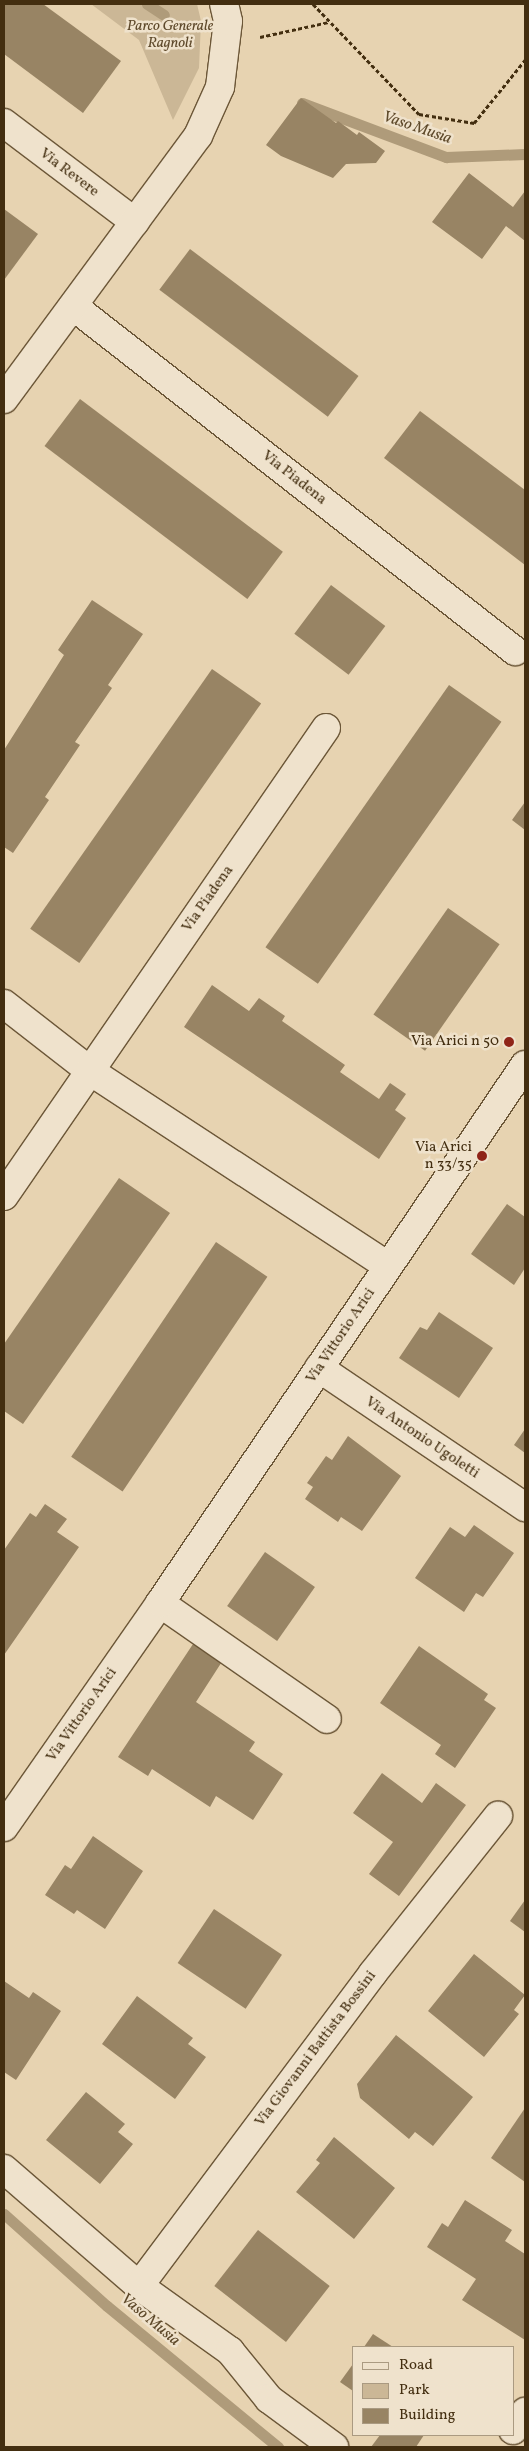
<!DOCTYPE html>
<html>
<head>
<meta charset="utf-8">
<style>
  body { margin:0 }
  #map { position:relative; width:529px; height:2451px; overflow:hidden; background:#e7d3b1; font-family:Vollkorn,serif }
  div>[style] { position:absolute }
  .green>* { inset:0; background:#cbb796 }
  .stream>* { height:11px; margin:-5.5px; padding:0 5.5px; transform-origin:5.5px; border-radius:5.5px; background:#af9b7a }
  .building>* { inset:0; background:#988464; transform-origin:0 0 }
  .path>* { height:3px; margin-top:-1.5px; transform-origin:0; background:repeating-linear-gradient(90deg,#432e10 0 4px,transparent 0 6.5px) }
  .roads { filter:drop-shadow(1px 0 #6c5738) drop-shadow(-1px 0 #6c5738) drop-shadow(0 1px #6c5738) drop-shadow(0 -1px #6c5738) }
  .street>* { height:28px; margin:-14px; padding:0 14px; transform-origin:14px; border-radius:14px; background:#efe2cc }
  .dots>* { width:14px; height:14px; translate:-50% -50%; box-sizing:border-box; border:2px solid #efe2cc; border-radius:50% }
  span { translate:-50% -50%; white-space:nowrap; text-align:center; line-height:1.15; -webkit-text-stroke:5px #efe2cc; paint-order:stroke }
  .park-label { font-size:15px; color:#5e492b; font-style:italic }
  .street-label { font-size:15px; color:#432e10 }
  .poi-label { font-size:15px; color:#432e10 }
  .right { translate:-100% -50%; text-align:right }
  .water-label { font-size:16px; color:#5e492a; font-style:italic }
  .frame { position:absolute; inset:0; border:5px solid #432e10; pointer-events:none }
  .legend { position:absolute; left:352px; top:2346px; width:162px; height:90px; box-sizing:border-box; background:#efe2cc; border:1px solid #aa9a81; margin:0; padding:6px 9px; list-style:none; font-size:15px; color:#432e10 }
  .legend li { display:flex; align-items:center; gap:10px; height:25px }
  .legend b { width:25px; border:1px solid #aa9a81 }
</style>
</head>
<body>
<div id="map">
  <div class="green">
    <div style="clip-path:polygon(91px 4px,197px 4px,201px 21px,199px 68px,173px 120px,139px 40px)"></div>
  </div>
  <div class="stream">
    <div style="left:147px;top:4px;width:20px;rotate:33deg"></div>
    <div style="left:302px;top:103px;width:154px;rotate:20.6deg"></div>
    <div style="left:446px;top:157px;width:79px;rotate:-2.2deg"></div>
    <div style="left:4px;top:2214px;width:138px;rotate:41.8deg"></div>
    <div style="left:107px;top:2306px;width:222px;rotate:39.5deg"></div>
  </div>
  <div class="building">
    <div style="clip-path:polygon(4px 4px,43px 4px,121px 61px,83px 113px,4px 54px)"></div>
    <div style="clip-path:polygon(301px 98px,336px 123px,338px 121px,357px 135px,359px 132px,385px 151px,376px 163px,346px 164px,333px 178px,281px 156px,266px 145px)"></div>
    <div style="clip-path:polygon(469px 173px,513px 207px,525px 191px,525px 241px,506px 226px,482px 259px,432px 222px)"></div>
    <div style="clip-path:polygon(4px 209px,38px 234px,4px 280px)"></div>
    <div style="left:190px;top:249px;width:211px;height:51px;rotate:37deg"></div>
    <div style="left:80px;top:399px;width:254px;height:59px;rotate:37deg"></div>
    <div style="clip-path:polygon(420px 411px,525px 490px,525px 565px,384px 458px)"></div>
    <div style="left:331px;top:585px;width:68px;height:61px;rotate:37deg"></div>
    <div style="clip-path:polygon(92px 600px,143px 634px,108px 685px,112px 688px,75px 742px,80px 745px,45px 797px,49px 800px,13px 853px,4px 847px,4px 750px,64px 655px,58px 650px)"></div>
    <div style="left:212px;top:669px;width:60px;height:317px;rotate:35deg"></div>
    <div style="left:449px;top:685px;width:64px;height:320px;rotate:35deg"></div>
    <div style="clip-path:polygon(525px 802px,525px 830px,512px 820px)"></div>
    <div style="left:448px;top:908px;width:63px;height:130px;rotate:35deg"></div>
    <div style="clip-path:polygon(212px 985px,249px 1011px,259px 998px,285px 1016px,282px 1021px,345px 1065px,340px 1072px,379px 1099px,390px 1083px,406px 1094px,395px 1110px,406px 1118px,379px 1159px,184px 1027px)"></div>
    <div style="clip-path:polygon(119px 1178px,170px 1213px,23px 1424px,4px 1411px,4px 1344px)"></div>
    <div style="clip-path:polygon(507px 1204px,525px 1217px,525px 1268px,514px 1285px,471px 1254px)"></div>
    <div style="left:216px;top:1242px;width:62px;height:259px;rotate:34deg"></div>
    <div style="clip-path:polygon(439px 1312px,493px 1348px,459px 1398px,399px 1358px,420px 1327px,427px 1330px)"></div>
    <div style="clip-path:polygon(525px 1429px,525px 1453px,514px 1445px)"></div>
    <div style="clip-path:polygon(348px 1436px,401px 1476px,362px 1531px,341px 1517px,338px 1522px,305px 1499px,313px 1487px,307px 1483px,326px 1456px,332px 1460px)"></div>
    <div style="clip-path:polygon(45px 1504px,67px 1519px,57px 1532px,79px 1547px,4px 1655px,4px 1550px,30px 1513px,36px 1517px)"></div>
    <div style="clip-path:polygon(474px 1525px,514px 1553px,483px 1597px,476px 1593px,464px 1612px,415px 1578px,450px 1527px,465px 1537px)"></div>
    <div style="left:265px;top:1552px;width:61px;height:66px;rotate:35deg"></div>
    <div style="clip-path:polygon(197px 1638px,225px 1657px,196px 1702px,255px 1742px,249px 1751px,283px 1774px,253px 1820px,216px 1796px,210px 1807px,152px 1769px,148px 1776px,118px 1757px)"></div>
    <div style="clip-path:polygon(419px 1646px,488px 1694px,484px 1700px,496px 1708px,455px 1768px,435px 1754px,441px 1745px,380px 1703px)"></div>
    <div style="clip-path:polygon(382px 1773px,422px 1803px,436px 1783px,466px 1805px,399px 1896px,369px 1874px,393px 1842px,353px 1813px)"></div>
    <div style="clip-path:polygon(93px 1836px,143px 1871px,105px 1929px,77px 1910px,74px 1914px,45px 1895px,65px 1865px,71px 1869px)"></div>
    <div style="clip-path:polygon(525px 1900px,525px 1932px,510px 1921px)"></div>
    <div style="left:214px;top:1909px;width:82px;height:65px;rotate:34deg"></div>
    <div style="clip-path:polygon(474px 1954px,525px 1995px,514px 2010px,519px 2014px,484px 2057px,428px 2011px)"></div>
    <div style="clip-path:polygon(4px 1981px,29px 1998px,33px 1992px,61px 2011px,16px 2080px,4px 2072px)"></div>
    <div style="clip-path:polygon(137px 1996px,193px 2038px,188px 2044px,206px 2057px,175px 2099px,102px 2044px)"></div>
    <div style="clip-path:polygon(396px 2035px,473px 2097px,433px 2146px,415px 2132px,409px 2139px,360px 2098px,357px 2084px)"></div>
    <div style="clip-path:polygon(86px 2092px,125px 2124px,118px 2132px,133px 2144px,100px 2184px,46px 2140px)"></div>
    <div style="clip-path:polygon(525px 2108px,525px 2182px,491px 2158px)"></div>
    <div style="clip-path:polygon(334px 2137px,395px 2188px,354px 2239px,296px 2192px,320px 2163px,316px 2160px)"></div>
    <div style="clip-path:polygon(465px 2200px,512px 2230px,505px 2241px,525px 2254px,525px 2340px,462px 2300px,476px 2279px,427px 2247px,442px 2223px,448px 2227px)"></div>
    <div style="left:258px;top:2230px;width:91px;height:71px;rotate:38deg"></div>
    <div style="clip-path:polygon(373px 2334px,393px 2347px,364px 2347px)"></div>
    <div style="clip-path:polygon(353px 2364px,353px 2391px,340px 2382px)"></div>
    <div style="clip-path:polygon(380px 2435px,424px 2435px,416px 2447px,371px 2447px)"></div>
  </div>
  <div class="path">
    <div style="left:313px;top:4px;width:153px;rotate:46.1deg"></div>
    <div style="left:419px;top:114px;width:56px;rotate:9.3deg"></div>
    <div style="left:474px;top:123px;width:81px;rotate:-51deg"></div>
    <div style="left:260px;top:37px;width:71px;rotate:-12.3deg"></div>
  </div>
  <div class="roads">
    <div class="street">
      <div style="left:4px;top:123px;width:164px;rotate:37.1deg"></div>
      <div style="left:73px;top:306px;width:561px;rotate:37.97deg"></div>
      <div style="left:4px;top:399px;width:327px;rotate:-53.6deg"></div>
      <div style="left:198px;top:136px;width:54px;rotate:-65.8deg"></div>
      <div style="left:220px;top:87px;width:66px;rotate:-83.1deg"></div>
      <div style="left:228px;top:21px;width:17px;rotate:-103deg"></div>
      <div style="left:4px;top:1004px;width:109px;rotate:37.9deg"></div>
      <div style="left:90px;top:1071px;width:356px;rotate:33.2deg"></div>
      <div style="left:4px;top:1196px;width:568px;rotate:-55.47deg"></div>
      <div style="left:319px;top:1368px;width:249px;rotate:34deg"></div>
      <div style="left:160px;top:1603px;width:203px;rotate:34.8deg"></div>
      <div style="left:4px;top:1827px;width:273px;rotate:-55.1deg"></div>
      <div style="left:160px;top:1603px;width:650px;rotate:-55.85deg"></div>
      <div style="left:4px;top:2169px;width:179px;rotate:40.9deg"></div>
      <div style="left:139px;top:2286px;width:112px;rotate:35.5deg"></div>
      <div style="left:230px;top:2351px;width:62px;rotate:50.9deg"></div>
      <div style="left:269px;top:2399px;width:81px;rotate:36.4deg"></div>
      <div style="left:139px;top:2286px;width:391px;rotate:-53.2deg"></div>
      <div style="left:373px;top:1973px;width:201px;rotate:-51.5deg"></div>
      <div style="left:513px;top:2430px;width:22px;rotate:-56deg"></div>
    </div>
  </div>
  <div class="dots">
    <div style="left:509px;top:1042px;background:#8f2418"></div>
    <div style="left:482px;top:1156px;background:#8f2418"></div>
  </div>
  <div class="park-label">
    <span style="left:170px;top:35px">Parco Generale<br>Ragnoli</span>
  </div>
  <div class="street-label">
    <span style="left:69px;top:173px;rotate:37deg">Via Revere</span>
    <span style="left:294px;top:478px;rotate:38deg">Via Piadena</span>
    <span style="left:208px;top:899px;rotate:-55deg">Via Piadena</span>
    <span style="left:341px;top:1336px;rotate:-56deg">Via Vittorio Arici</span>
    <span style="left:422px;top:1438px;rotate:34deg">Via Antonio Ugoletti</span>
    <span style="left:82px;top:1715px;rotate:-55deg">Via Vittorio Arici</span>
    <span style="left:316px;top:2049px;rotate:-53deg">Via Giovanni Battista Bossini</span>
  </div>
  <div class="poi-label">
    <span class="right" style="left:499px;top:1042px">Via Arici n 50</span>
    <span class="right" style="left:472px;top:1156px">Via Arici<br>n 33/35</span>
  </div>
  <div class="water-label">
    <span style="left:417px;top:128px;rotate:19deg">Vaso Musia</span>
    <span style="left:150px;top:2320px;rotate:40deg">Vaso Musia</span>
  </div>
  <div class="frame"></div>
  <ul class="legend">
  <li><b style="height:6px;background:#efe2cc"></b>Road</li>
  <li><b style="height:14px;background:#cbb796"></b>Park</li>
  <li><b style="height:14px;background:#988464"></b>Building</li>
  </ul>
</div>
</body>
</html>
